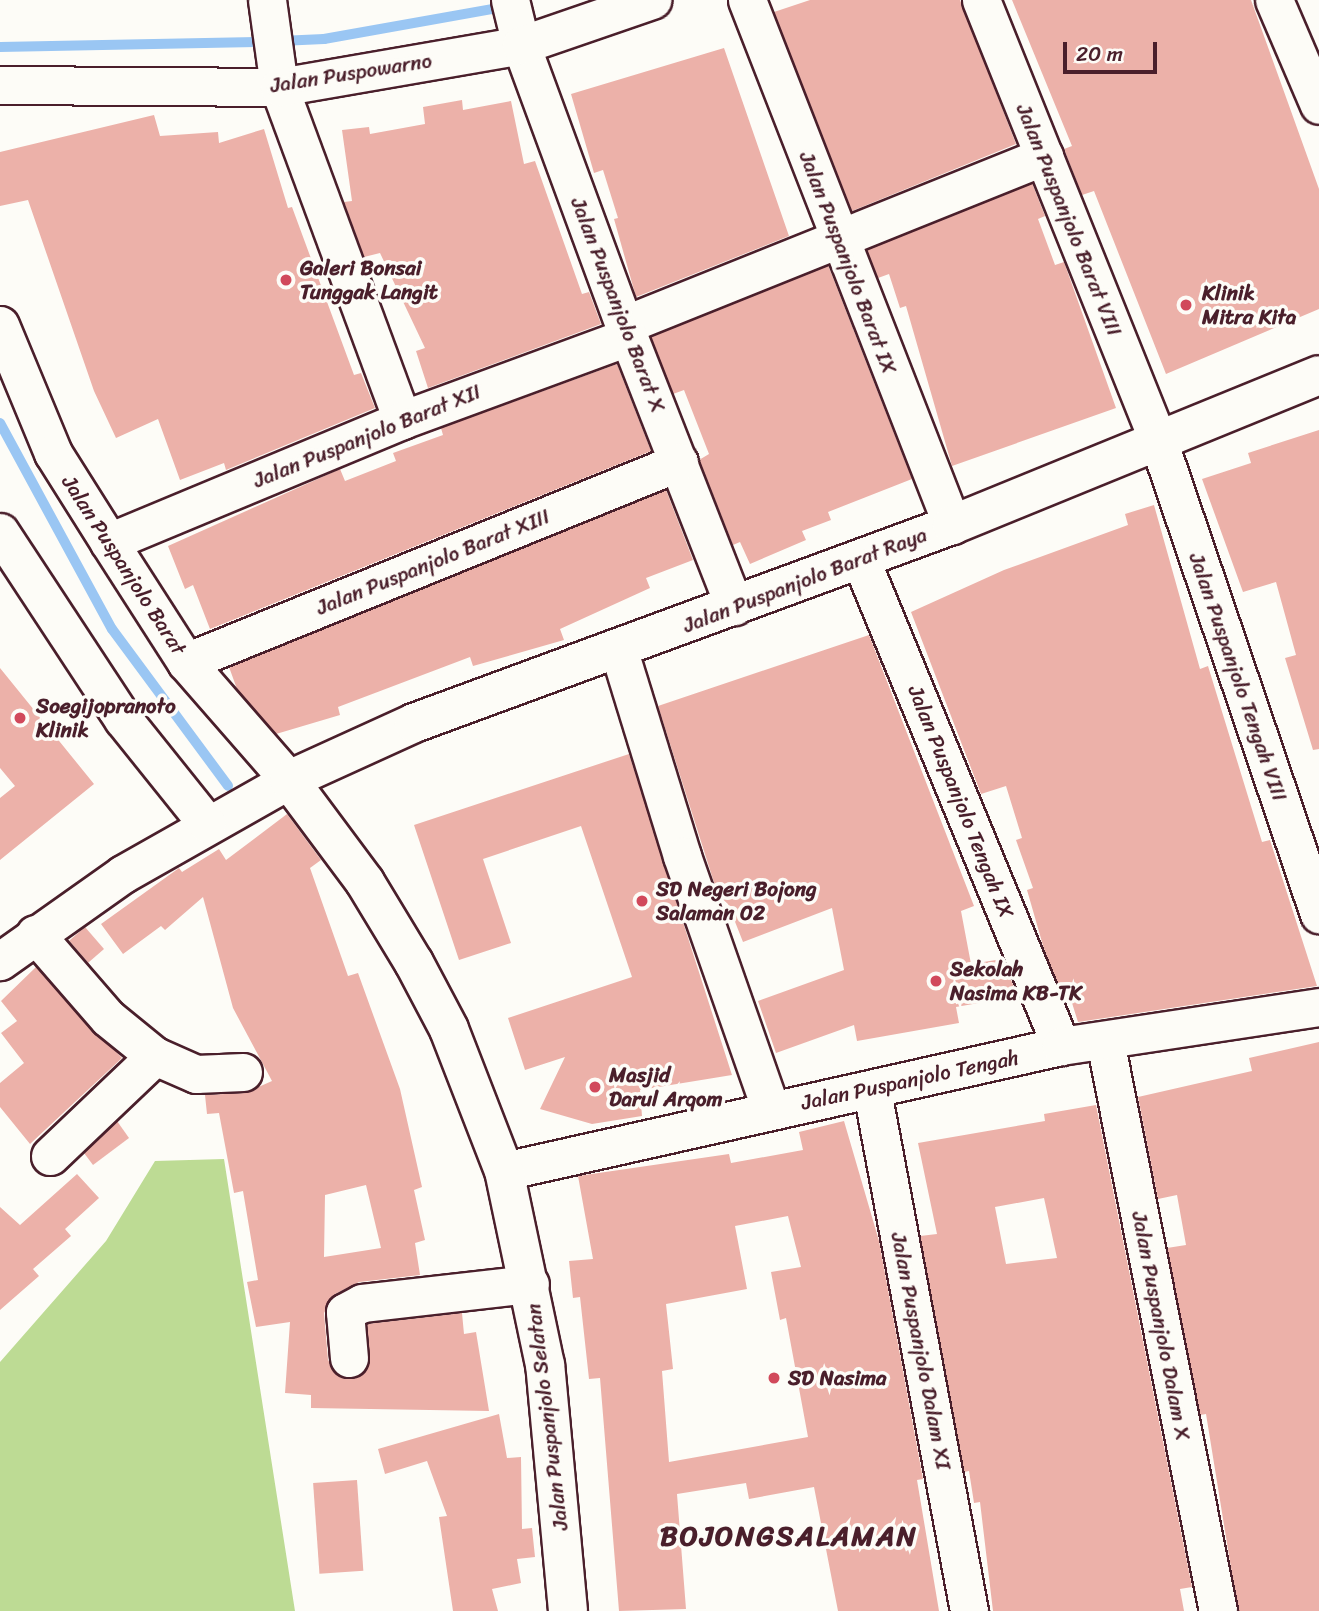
<!DOCTYPE html>
<html>
<head>
<meta charset="utf-8">
<style>
  body { margin:0 }
  #map { position:relative; width:1319px; height:1611px; overflow:hidden; background:#fdfcf7; font-family:Sriracha,sans-serif }
  div>[style] { position:absolute }
  .green>* { inset:0; background:#bddb94 }
  .stream>* { height:10px; margin:-5px; padding:0 5px; transform-origin:5px; border-radius:5px; background:#9ac6f3 }
  .building>* { inset:0; background:#ecb1a9; transform-origin:0 0 }
  .roads { filter:drop-shadow(2px 0 #4a1f2b) drop-shadow(-2px 0 #4a1f2b) drop-shadow(0 2px #4a1f2b) drop-shadow(0 -2px #4a1f2b) }
  .street>* { height:37px; margin:-18.5px; padding:0 18.5px; transform-origin:18.5px; border-radius:18.5px; background:#fdfcf7 }
  .secondary>* { height:38px; margin:-19px; padding:0 19px; transform-origin:19px; border-radius:19px; background:#fdfcf7 }
  .dots>* { width:19px; height:19px; translate:-50% -50%; box-sizing:border-box; border:4px solid #fdfcf7; border-radius:50% }
  span { translate:-50% -50%; white-space:nowrap; text-align:center; line-height:1.15; -webkit-text-stroke:7px #fdfcf7; paint-order:stroke }
  .street-label { font-size:21px; color:#4a1f2b }
  .poi-label { font-size:21px; color:#4a1f2b; font-weight:700 }
  .left { translate:0 -50%; text-align:left }
  .district-label { font-size:28px; color:#4a1f2b; font-weight:700; letter-spacing:2px }
  .scale { position:absolute; left:1063px; top:42px; width:94px; height:32px; box-sizing:border-box; border:4px solid #4a1f2b; border-top:0; padding-left:9px; font-size:21px; line-height:24px; white-space:nowrap; color:#4a1f2b; -webkit-text-stroke:5px #fdfcf7; paint-order:stroke }
</style>
</head>
<body>
<div id="map">
  <div class="green">
    <div style="clip-path:polygon(224px 1159px,295px 1611px,0 1611px,0 1362px,106px 1241px,155px 1161px)"></div>
  </div>
  <div class="stream">
    <div style="left:280px;top:41px;width:44px;rotate:-2.6deg"></div>
    <div style="left:324px;top:39px;width:183px;rotate:-10.1deg"></div>
    <div style="left:0;top:47px;width:265px;rotate:-1.1deg"></div>
    <div style="left:0;top:423px;width:234px;rotate:61.5deg"></div>
    <div style="left:112px;top:629px;width:195px;rotate:53.5deg"></div>
  </div>
  <div class="building">
    <div style="clip-path:polygon(810px 0,960px 0,1016px 144px,852px 211px,774px 12px)"></div>
    <div style="clip-path:polygon(1012px 0,1251px 0,1319px 189px,1319px 309px,1166px 374px,1094px 191px,1082px 195px,1064px 149px,1072px 146px)"></div>
    <div style="clip-path:polygon(724px 48px,789px 236px,636px 297px,614px 219px,618px 218px,603px 170px,594px 173px,571px 94px)"></div>
    <div style="clip-path:polygon(462px 100px,463px 110px,511px 101px,524px 164px,535px 161px,582px 294px,589px 292px,601px 324px,428px 388px,416px 351px,425px 348px,380px 253px,364px 257px,344px 202px,352px 201px,342px 130px,369px 127px,370px 134px,425px 124px,423px 107px)"></div>
    <div style="clip-path:polygon(154px 115px,160px 136px,218px 132px,219px 143px,264px 129px,288px 208px,292px 207px,354px 375px,361px 373px,375px 408px,226px 470px,224px 463px,180px 480px,158px 419px,116px 438px,94px 391px,28px 200px,0 206px,0 152px)"></div>
    <div style="clip-path:polygon(1032px 183px,1045px 216px,1038px 219px,1055px 265px,1064px 262px,1116px 408px,952px 466px,906px 306px,900px 308px,889px 274px,878px 278px,867px 250px)"></div>
    <div style="clip-path:polygon(828px 265px,912px 479px,828px 512px,831px 520px,802px 531px,806px 540px,750px 564px,740px 542px,733px 545px,699px 460px,709px 454px,684px 390px,673px 394px,651px 337px)"></div>
    <div style="clip-path:polygon(617px 364px,651px 451px,210px 629px,193px 585px,185px 589px,168px 546px,340px 469px,345px 481px,396px 461px,393px 453px,443px 435px,441px 428px)"></div>
    <div style="clip-path:polygon(1319px 430px,1319px 749px,1313px 750px,1285px 658px,1296px 655px,1276px 582px,1243px 592px,1202px 479px,1251px 463px,1248px 453px)"></div>
    <div style="clip-path:polygon(666px 490px,693px 560px,646px 578px,650px 588px,560px 629px,564px 640px,473px 666px,470px 657px,338px 707px,340px 715px,276px 734px,237px 689px,229px 667px)"></div>
    <div style="clip-path:polygon(1154px 505px,1200px 669px,1208px 666px,1262px 842px,1270px 840px,1317px 986px,1078px 1022px,1067px 987px,1060px 989px,1044px 949px,1027px 890px,1033px 888px,1016px 840px,1022px 838px,1006px 786px,981px 794px,911px 612px,1004px 570px,1128px 525px,1125px 514px)"></div>
    <div style="clip-path:polygon(869px 635px,974px 906px,961px 911px,971px 964px,1002px 959px,1018px 996px,956px 1007px,959px 1023px,857px 1041px,854px 1025px,776px 1053px,758px 1001px,844px 970px,832px 908px,743px 942px,728px 904px,718px 895px,658px 706px)"></div>
    <div style="clip-path:polygon(0 668px,94px 784px,0 860px,0 798px,15px 786px,0 768px)"></div>
    <div style="clip-path:polygon(629px 754px,732px 1075px,640px 1090px,642px 1116px,592px 1124px,540px 1109px,565px 1057px,525px 1070px,508px 1018px,632px 977px,581px 826px,483px 859px,511px 943px,459px 960px,414px 825px)"></div>
    <div style="clip-path:polygon(evenodd,287px 814px,321px 860px,310px 868px,348px 976px,358px 973px,400px 1089px,422px 1187px,414px 1190px,425px 1240px,415px 1243px,420px 1275px,359px 1282px,335px 1294px,324px 1313px,328px 1360px,340px 1377px,351px 1379px,368px 1366px,367px 1324px,462px 1313px,464px 1334px,476px 1332px,489px 1411px,311px 1408px,311px 1395px,285px 1393px,290px 1322px,256px 1327px,247px 1282px,258px 1280px,243px 1191px,234px 1193px,219px 1113px,207px 1114px,205px 1095px,245px 1093px,272px 1081px,233px 1008px,203px 897px,165px 930px,161px 926px,123px 954px,101px 924px,179px 868px,182px 872px,219px 849px,226px 860px,287px 814px,366px 1185px,381px 1248px,324px 1257px,325px 1195px,366px 1185px)"></div>
    <div style="left:85px;top:927px;width:29px;height:21px;rotate:49deg"></div>
    <div style="clip-path:polygon(36px 967px,122px 1058px,30px 1144px,0 1107px,0 1083px,24px 1063px,1px 1033px,17px 1021px,1px 1001px)"></div>
    <div style="clip-path:polygon(1319px 1042px,1319px 1611px,1238px 1611px,1206px 1414px,1200px 1415px,1167px 1248px,1186px 1245px,1177px 1195px,1158px 1199px,1138px 1097px,1252px 1071px,1249px 1058px)"></div>
    <div style="clip-path:polygon(evenodd,1096px 1105px,1192px 1587px,1180px 1589px,1184px 1611px,993px 1611px,980px 1502px,974px 1503px,969px 1471px,964px 1472px,920px 1236px,937px 1234px,918px 1143px,1045px 1121px,1044px 1114px,1096px 1105px,1044px 1198px,1057px 1258px,1006px 1264px,995px 1207px,1044px 1198px)"></div>
    <div style="clip-path:polygon(117px 1121px,129px 1138px,93px 1165px,84px 1153px)"></div>
    <div style="clip-path:polygon(evenodd,844px 1121px,879px 1241px,923px 1479px,917px 1480px,939px 1611px,838px 1611px,814px 1487px,749px 1499px,746px 1483px,677px 1494px,686px 1609px,619px 1611px,600px 1378px,589px 1379px,580px 1297px,573px 1298px,569px 1261px,593px 1259px,578px 1176px,729px 1154px,731px 1163px,803px 1150px,799px 1132px,844px 1121px,788px 1216px,801px 1267px,771px 1272px,780px 1320px,786px 1318px,808px 1437px,669px 1462px,662px 1371px,673px 1369px,666px 1304px,747px 1289px,735px 1226px,788px 1216px)"></div>
    <div style="clip-path:polygon(77px 1174px,99px 1198px,65px 1229px,71px 1236px,33px 1269px,39px 1276px,0 1310px,0 1207px,20px 1225px)"></div>
    <div style="clip-path:polygon(499px 1414px,507px 1458px,521px 1457px,522px 1529px,532px 1528px,535px 1557px,517px 1559px,521px 1583px,492px 1589px,498px 1611px,453px 1611px,439px 1517px,447px 1516px,427px 1461px,385px 1474px,378px 1449px)"></div>
    <div style="left:357px;top:1480px;width:91px;height:44px;rotate:86deg"></div>
  </div>
  <div class="roads">
    <div class="street">
      <div style="left:267px;top:0;width:88px;rotate:82.1deg"></div>
      <div style="left:279px;top:87px;width:355px;rotate:69.7deg"></div>
      <div style="left:510px;top:0;width:46px;rotate:76.3deg"></div>
      <div style="left:521px;top:45px;width:298px;rotate:69.8deg"></div>
      <div style="left:624px;top:325px;width:302px;rotate:68.6deg"></div>
      <div style="left:747px;top:0;width:564px;rotate:68.67deg"></div>
      <div style="left:981px;top:0;width:474px;rotate:68.1deg"></div>
      <div style="left:1158px;top:440px;width:501px;rotate:71.24deg"></div>
      <div style="left:1274px;top:0;width:114px;rotate:66.8deg"></div>
      <div style="left:0;top:85px;width:279px;rotate:0.4deg"></div>
      <div style="left:279px;top:87px;width:246px;rotate:-9.8deg"></div>
      <div style="left:521px;top:45px;width:139px;rotate:-19deg"></div>
      <div style="left:0;top:325px;width:139px;rotate:67.5deg"></div>
      <div style="left:53px;top:453px;width:105px;rotate:57.8deg"></div>
      <div style="left:109px;top:542px;width:143px;rotate:57.3deg"></div>
      <div style="left:186px;top:662px;width:157px;rotate:48.9deg"></div>
      <div style="left:289px;top:780px;width:191px;rotate:150.5deg"></div>
      <div style="left:123px;top:874px;width:151px;rotate:144.7deg"></div>
      <div style="left:624px;top:325px;width:453px;rotate:-21.9deg"></div>
      <div style="left:0;top:532px;width:224px;rotate:56.7deg"></div>
      <div style="left:123px;top:719px;width:134px;rotate:51.3deg"></div>
      <div style="left:109px;top:542px;width:317px;rotate:-22.6deg"></div>
      <div style="left:402px;top:420px;width:241px;rotate:-20.2deg"></div>
      <div style="left:860px;top:558px;width:528px;rotate:67.61deg"></div>
      <div style="left:619px;top:651px;width:214px;rotate:72.9deg"></div>
      <div style="left:682px;top:856px;width:269px;rotate:70.7deg"></div>
      <div style="left:186px;top:662px;width:532px;rotate:-22.08deg"></div>
      <div style="left:35px;top:934px;width:111px;rotate:49deg"></div>
      <div style="left:108px;top:1018px;width:60px;rotate:39deg"></div>
      <div style="left:155px;top:1056px;width:45px;rotate:23.7deg"></div>
      <div style="left:196px;top:1074px;width:47px;rotate:-2.4deg"></div>
      <div style="left:1105px;top:1041px;width:581px;rotate:78.79deg"></div>
      <div style="left:872px;top:1091px;width:529px;rotate:79.43deg"></div>
      <div style="left:50px;top:1156px;width:145px;rotate:-43.6deg"></div>
      <div style="left:504px;top:1171px;width:571px;rotate:-12.65deg"></div>
      <div style="left:1061px;top:1046px;width:261px;rotate:-8.6deg"></div>
      <div style="left:349px;top:1358px;width:46px;rotate:-95deg"></div>
      <div style="left:345px;top:1312px;width:19px;rotate:-28deg"></div>
      <div style="left:362px;top:1303px;width:169px;rotate:-6.5deg"></div>
    </div>
    <div class="secondary">
      <div style="left:568px;top:1611px;width:247px;rotate:-95.3deg"></div>
      <div style="left:545px;top:1365px;width:198px;rotate:-101.9deg"></div>
      <div style="left:504px;top:1171px;width:152px;rotate:-111.2deg"></div>
      <div style="left:449px;top:1029px;width:75px;rotate:-117.9deg"></div>
      <div style="left:414px;top:963px;width:95px;rotate:-121.2deg"></div>
      <div style="left:365px;top:882px;width:127px;rotate:-126.7deg"></div>
      <div style="left:289px;top:780px;width:137px;rotate:-24.5deg"></div>
      <div style="left:414px;top:723px;width:573px;rotate:-20.21deg"></div>
      <div style="left:952px;top:525px;width:396px;rotate:-22.2deg"></div>
    </div>
  </div>
  <div class="dots">
    <div style="left:286px;top:280px;background:#d1495b"></div>
    <div style="left:1186px;top:305px;background:#d1495b"></div>
    <div style="left:20px;top:718px;background:#d1495b"></div>
    <div style="left:642px;top:901px;background:#d1495b"></div>
    <div style="left:936px;top:981px;background:#d1495b"></div>
    <div style="left:595px;top:1087px;background:#d1495b"></div>
    <div style="left:774px;top:1378px;background:#d1495b"></div>
  </div>
  <div class="street-label">
    <span style="left:351px;top:73px;rotate:-9deg">Jalan Puspowarno</span>
    <span style="left:1069px;top:220px;rotate:68deg">Jalan Puspanjolo Barat VIII</span>
    <span style="left:848px;top:263px;rotate:69deg">Jalan Puspanjolo Barat IX</span>
    <span style="left:618px;top:305px;rotate:69deg">Jalan Puspanjolo Barat X</span>
    <span style="left:367px;top:436px;rotate:-22deg">Jalan Puspanjolo Barat XII</span>
    <span style="left:433px;top:562px;rotate:-22deg">Jalan Puspanjolo Barat XIII</span>
    <span style="left:124px;top:565px;rotate:57deg">Jalan Puspanjolo Barat</span>
    <span style="left:805px;top:580px;rotate:-21deg">Jalan Puspanjolo Barat Raya</span>
    <span style="left:1238px;top:677px;rotate:71deg">Jalan Puspanjolo Tengah VIII</span>
    <span style="left:961px;top:802px;rotate:68deg">Jalan Puspanjolo Tengah IX</span>
    <span style="left:910px;top:1080px;rotate:-12deg">Jalan Puspanjolo Tengah</span>
    <span style="left:1161px;top:1326px;rotate:79deg">Jalan Puspanjolo Dalam X</span>
    <span style="left:921px;top:1351px;rotate:79deg">Jalan Puspanjolo Dalam XI</span>
    <span style="left:547px;top:1417px;rotate:-97deg">Jalan Puspanjolo Selatan</span>
  </div>
  <div class="poi-label">
    <span class="left" style="left:300px;top:280px">Galeri Bonsai<br>Tunggak Langit</span>
    <span class="left" style="left:1202px;top:305px">Klinik<br>Mitra Kita</span>
    <span class="left" style="left:36px;top:718px">Soegijopranoto<br>Klinik</span>
    <span class="left" style="left:656px;top:901px">SD Negeri Bojong<br>Salaman 02</span>
    <span class="left" style="left:950px;top:981px">Sekolah<br>Nasima KB-TK</span>
    <span class="left" style="left:609px;top:1087px">Masjid<br>Darul Arqom</span>
    <span class="left" style="left:788px;top:1378px">SD Nasima</span>
  </div>
  <div class="district-label">
    <span style="left:789px;top:1536px">BOJONGSALAMAN</span>
  </div>
  <div class="scale">20 m</div>
</div>
</body>
</html>
